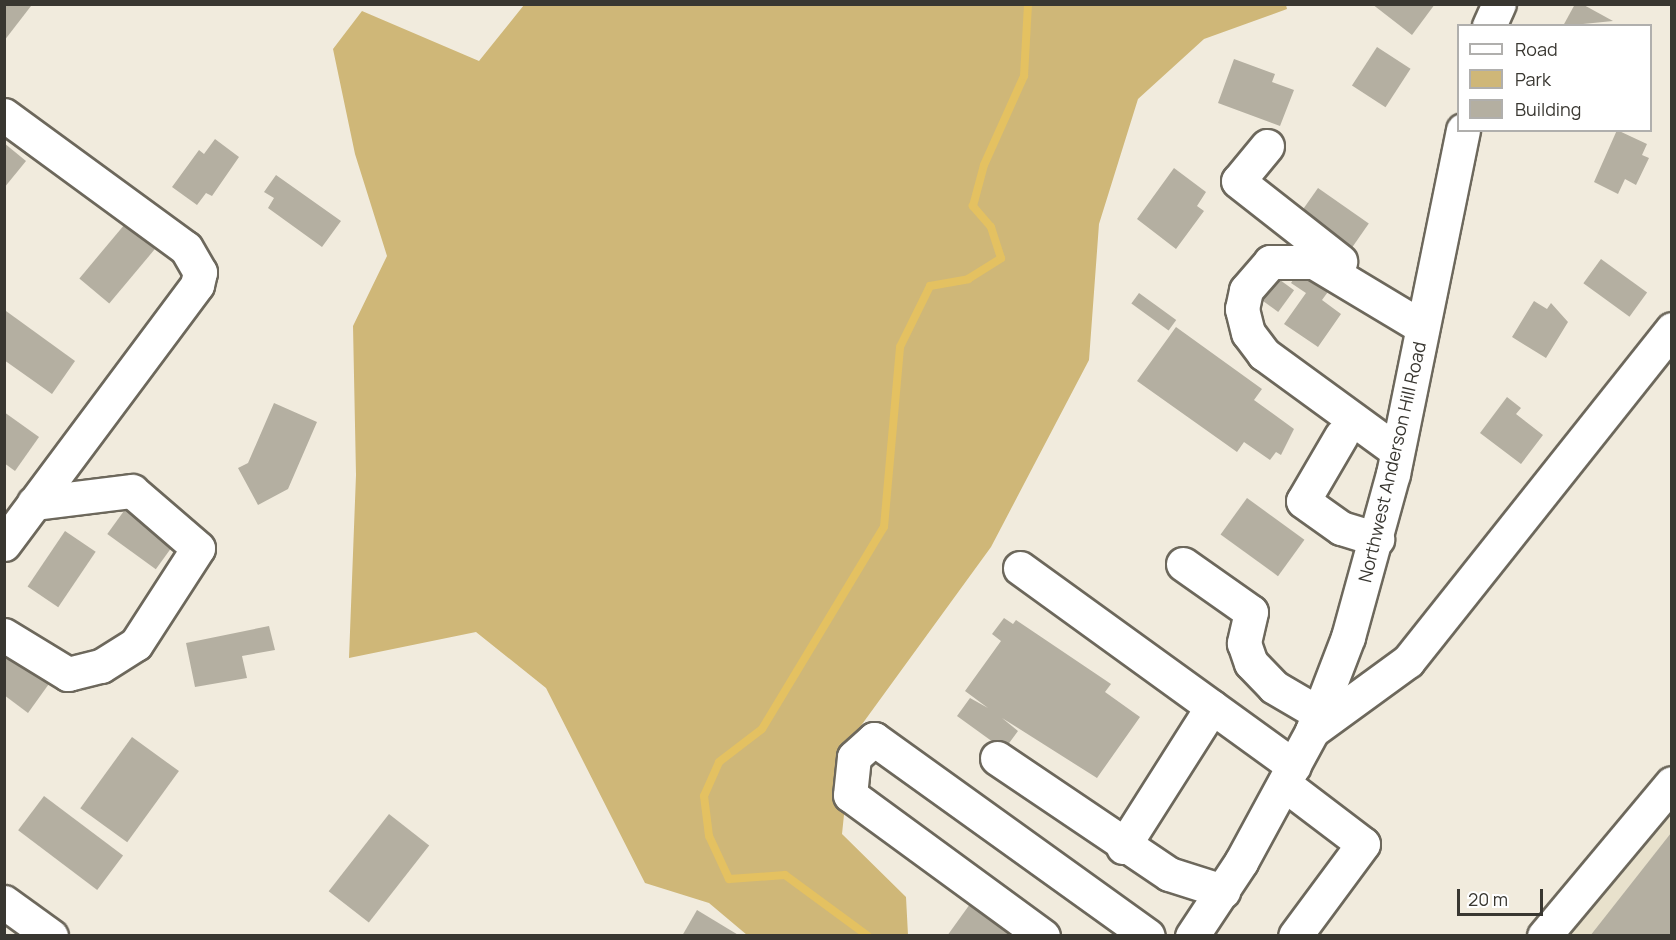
<!DOCTYPE html>
<html>
<head>
<meta charset="utf-8">
<style>
  body { margin:0 }
  #map { position:relative; width:1676px; height:940px; overflow:hidden; background:#f1ebdd; font-family:Manrope,sans-serif }
  div>[style] { position:absolute }
  .built>* { inset:0; background:#e8e1cc }
  .green>* { inset:0; background:#cfb778 }
  .stream>* { height:8px; margin:-4px; padding:0 4px; transform-origin:4px; border-radius:4px; background:#e4c161 }
  .building>* { inset:0; background:#b4afa1; transform-origin:0 0 }
  .roads { filter:drop-shadow(2px 0 #6d685c) drop-shadow(-2px 0 #6d685c) drop-shadow(0 2px #6d685c) drop-shadow(0 -2px #6d685c) }
  .minor>* { height:33px; margin:-16.5px; padding:0 16.5px; transform-origin:16.5px; border-radius:16.5px; background:#fff }
  .major>* { height:33px; margin:-16.5px; padding:0 16.5px; transform-origin:16.5px; border-radius:16.5px; background:#fff }
  span { translate:-50% -50%; white-space:nowrap; text-align:center; line-height:1.15; -webkit-text-stroke:6px #fff; paint-order:stroke }
  .street-label { font-size:18px; color:#393731 }
  .frame { position:absolute; inset:0; border:6px solid #393731; pointer-events:none }
  .legend { position:absolute; left:1457px; top:24px; width:195px; height:108px; box-sizing:border-box; background:#fff; border:2px solid #b0afad; margin:0; padding:8px 10px; list-style:none; font-size:18px; color:#393731 }
  .legend li { display:flex; align-items:center; gap:12px; height:30px }
  .legend b { width:30px; border:2px solid #b0afad }
  .scale { position:absolute; left:1457px; top:889px; width:86px; height:27px; box-sizing:border-box; border:3px solid #393731; border-top:0; padding-left:8px; font-size:18px; line-height:21px; white-space:nowrap; color:#393731; -webkit-text-stroke:4px #fff; paint-order:stroke }
</style>
</head>
<body>
<div id="map">
  <div class="built">
    <div style="clip-path:polygon(1671px 797px,1671px 935px,1559px 935px)"></div>
  </div>
  <div class="green">
    <div style="clip-path:polygon(524px 5px,1286px 5px,1287px 9px,1204px 39px,1138px 99px,1099px 224px,1089px 360px,991px 547px,852px 738px,842px 834px,906px 897px,908px 935px,747px 935px,709px 903px,645px 883px,546px 688px,476px 632px,349px 658px,356px 475px,353px 326px,387px 256px,355px 154px,333px 49px,362px 11px,479px 61px)"></div>
  </div>
  <div class="stream">
    <div style="left:868px;top:936px;width:103px;rotate:-143.7deg"></div>
    <div style="left:785px;top:875px;width:56px;rotate:175.9deg"></div>
    <div style="left:729px;top:879px;width:47px;rotate:-114.9deg"></div>
    <div style="left:709px;top:836px;width:40px;rotate:-97.1deg"></div>
    <div style="left:704px;top:796px;width:37px;rotate:-66deg"></div>
    <div style="left:719px;top:762px;width:54px;rotate:-37.5deg"></div>
    <div style="left:762px;top:729px;width:236px;rotate:-58.9deg"></div>
    <div style="left:884px;top:527px;width:181px;rotate:-84.9deg"></div>
    <div style="left:900px;top:347px;width:68px;rotate:-63.8deg"></div>
    <div style="left:930px;top:286px;width:39px;rotate:-10deg"></div>
    <div style="left:968px;top:279px;width:39px;rotate:-32deg"></div>
    <div style="left:1001px;top:258px;width:33px;rotate:-108deg"></div>
    <div style="left:991px;top:227px;width:28px;rotate:-131deg"></div>
    <div style="left:973px;top:206px;width:42px;rotate:-75deg"></div>
    <div style="left:984px;top:165px;width:98px;rotate:-65.8deg"></div>
    <div style="left:1024px;top:76px;width:72px;rotate:-86.8deg"></div>
  </div>
  <div class="building">
    <div style="clip-path:polygon(4px 4px,31px 6px,4px 41px)"></div>
    <div style="clip-path:polygon(1372px 4px,1435px 4px,1412px 35px)"></div>
    <div style="clip-path:polygon(1575px 4px,1582px 4px,1613px 21px,1563px 26px)"></div>
    <div style="left:1377px;top:47px;width:40px;height:46px;rotate:33deg"></div>
    <div style="clip-path:polygon(1234px 59px,1275px 74px,1272px 82px,1294px 90px,1280px 126px,1218px 103px)"></div>
    <div style="clip-path:polygon(1617px 130px,1647px 144px,1642px 155px,1649px 158px,1636px 185px,1625px 179px,1618px 194px,1594px 182px)"></div>
    <div style="clip-path:polygon(215px 139px,239px 157px,212px 196px,206px 193px,197px 205px,172px 187px,199px 150px,204px 154px)"></div>
    <div style="clip-path:polygon(4px 143px,26px 161px,4px 188px)"></div>
    <div style="clip-path:polygon(1174px 168px,1206px 192px,1197px 206px,1204px 211px,1176px 249px,1137px 219px)"></div>
    <div style="clip-path:polygon(276px 175px,341px 221px,322px 247px,268px 208px,274px 198px,264px 192px)"></div>
    <div style="left:1318px;top:188px;width:62px;height:34px;rotate:35deg"></div>
    <div style="left:125px;top:224px;width:39px;height:71px;rotate:40deg"></div>
    <div style="left:1601px;top:259px;width:57px;height:30px;rotate:36deg"></div>
    <div style="clip-path:polygon(1304px 264px,1333px 285px,1322px 300px,1341px 314px,1318px 347px,1284px 324px,1306px 293px,1291px 283px)"></div>
    <div style="left:1269px;top:272px;width:31px;height:27px;rotate:36deg"></div>
    <div style="left:1139px;top:293px;width:46px;height:13px;rotate:36deg"></div>
    <div style="clip-path:polygon(1534px 301px,1547px 309px,1551px 303px,1568px 322px,1546px 358px,1512px 337px)"></div>
    <div style="clip-path:polygon(6px 311px,75px 361px,52px 394px,4px 360px)"></div>
    <div style="clip-path:polygon(1176px 327px,1262px 389px,1254px 400px,1294px 429px,1281px 455px,1276px 452px,1270px 460px,1244px 442px,1237px 452px,1137px 381px)"></div>
    <div style="clip-path:polygon(1507px 397px,1521px 408px,1516px 414px,1543px 435px,1521px 464px,1480px 433px)"></div>
    <div style="clip-path:polygon(274px 403px,317px 422px,288px 489px,258px 505px,238px 468px,248px 463px)"></div>
    <div style="clip-path:polygon(4px 412px,39px 437px,15px 471px,4px 463px)"></div>
    <div style="left:1247px;top:498px;width:71px;height:45px;rotate:36deg"></div>
    <div style="left:129px;top:504px;width:60px;height:37px;rotate:36deg"></div>
    <div style="left:65px;top:531px;width:37px;height:67px;rotate:34deg"></div>
    <div style="clip-path:polygon(1004px 618px,1013px 624px,1016px 620px,1111px 684px,1105px 692px,1140px 717px,1097px 778px,1002px 718px,1018px 731px,1004px 750px,957px 716px,970px 698px,988px 708px,965px 691px,1001px 641px,992px 634px)"></div>
    <div style="clip-path:polygon(269px 626px,275px 650px,242px 656px,247px 678px,195px 687px,186px 643px)"></div>
    <div style="clip-path:polygon(4px 649px,51px 681px,28px 713px,4px 695px)"></div>
    <div style="left:132px;top:737px;width:58px;height:88px;rotate:36deg"></div>
    <div style="left:44px;top:796px;width:99px;height:43px;rotate:37deg"></div>
    <div style="left:389px;top:814px;width:51px;height:98px;rotate:38deg"></div>
    <div style="clip-path:polygon(1671px 833px,1671px 936px,1590px 936px)"></div>
    <div style="clip-path:polygon(970px 904px,1014px 936px,947px 936px)"></div>
    <div style="clip-path:polygon(697px 910px,740px 936px,682px 936px)"></div>
  </div>
  <div class="roads">
    <div class="minor">
      <div style="left:4px;top:115px;width:225px;rotate:36.2deg"></div>
      <div style="left:186px;top:248px;width:28px;rotate:60deg"></div>
      <div style="left:200px;top:272px;width:13px;rotate:103deg"></div>
      <div style="left:197px;top:285px;width:323px;rotate:126.7deg"></div>
      <div style="left:1267px;top:146px;width:45px;rotate:129.6deg"></div>
      <div style="left:1238px;top:181px;width:130px;rotate:38.1deg"></div>
      <div style="left:1341px;top:436px;width:75px;rotate:120.3deg"></div>
      <div style="left:1303px;top:501px;width:47px;rotate:35.4deg"></div>
      <div style="left:1341px;top:528px;width:38px;rotate:17deg"></div>
      <div style="left:1397px;top:451px;width:165px;rotate:-143.9deg"></div>
      <div style="left:1264px;top:354px;width:26px;rotate:-127deg"></div>
      <div style="left:1248px;top:333px;width:25px;rotate:-104deg"></div>
      <div style="left:1242px;top:309px;width:19px;rotate:-78deg"></div>
      <div style="left:1246px;top:290px;width:37px;rotate:-49deg"></div>
      <div style="left:1270px;top:262px;width:44px"></div>
      <div style="left:1314px;top:262px;width:126px;rotate:31deg"></div>
      <div style="left:1183px;top:564px;width:83px;rotate:35.2deg"></div>
      <div style="left:1251px;top:612px;width:32px;rotate:103deg"></div>
      <div style="left:1244px;top:643px;width:21px;rotate:71deg"></div>
      <div style="left:1251px;top:663px;width:33px;rotate:46deg"></div>
      <div style="left:1274px;top:687px;width:53px;rotate:30.4deg"></div>
      <div style="left:1020px;top:568px;width:338px;rotate:35.9deg"></div>
      <div style="left:4px;top:635px;width:75px;rotate:31.4deg"></div>
      <div style="left:68px;top:674px;width:34px;rotate:-14deg"></div>
      <div style="left:101px;top:666px;width:41px;rotate:-32.2deg"></div>
      <div style="left:136px;top:644px;width:114px;rotate:-57.1deg"></div>
      <div style="left:198px;top:548px;width:87px;rotate:-139.2deg"></div>
      <div style="left:132px;top:491px;width:99px;rotate:173deg"></div>
      <div style="left:1312px;top:731px;width:119px;rotate:-36.1deg"></div>
      <div style="left:1408px;top:661px;width:424px;rotate:-51.5deg"></div>
      <div style="left:997px;top:758px;width:207px;rotate:34deg"></div>
      <div style="left:1169px;top:874px;width:57px;rotate:17.5deg"></div>
      <div style="left:1284px;top:784px;width:99px;rotate:37.2deg"></div>
      <div style="left:1363px;top:844px;width:114px;rotate:126.5deg"></div>
      <div style="left:1123px;top:847px;width:166px;rotate:-57.6deg"></div>
      <div style="left:4px;top:902px;width:58px;rotate:35.9deg"></div>
      <div style="left:1043px;top:936px;width:239px;rotate:-143.8deg"></div>
      <div style="left:850px;top:795px;width:38px;rotate:-84deg"></div>
      <div style="left:854px;top:757px;width:27px;rotate:-42deg"></div>
      <div style="left:874px;top:739px;width:337px;rotate:35.7deg"></div>
      <div style="left:1544px;top:936px;width:199px;rotate:-50.1deg"></div>
    </div>
    <div class="major">
      <div style="left:1489px;top:26px;width:24px;rotate:-66deg"></div>
      <div style="left:1192px;top:936px;width:89px;rotate:-56.5deg"></div>
      <div style="left:1241px;top:862px;width:149px;rotate:-61.5deg"></div>
      <div style="left:1312px;top:731px;width:101px;rotate:-69deg"></div>
      <div style="left:1348px;top:637px;width:169px;rotate:-74.6deg"></div>
      <div style="left:1393px;top:474px;width:351px;rotate:-78.5deg"></div>
    </div>
  </div>
  <div class="street-label">
    <span style="left:1392px;top:462px;rotate:-77deg">Northwest Anderson Hill Road</span>
  </div>
  <div class="frame"></div>
  <ul class="legend">
  <li><b style="height:8px;background:#fff"></b>Road</li>
  <li><b style="height:16px;background:#cfb778"></b>Park</li>
  <li><b style="height:16px;background:#b4afa1"></b>Building</li>
  </ul>
  <div class="scale">20 m</div>
</div>
</body>
</html>
